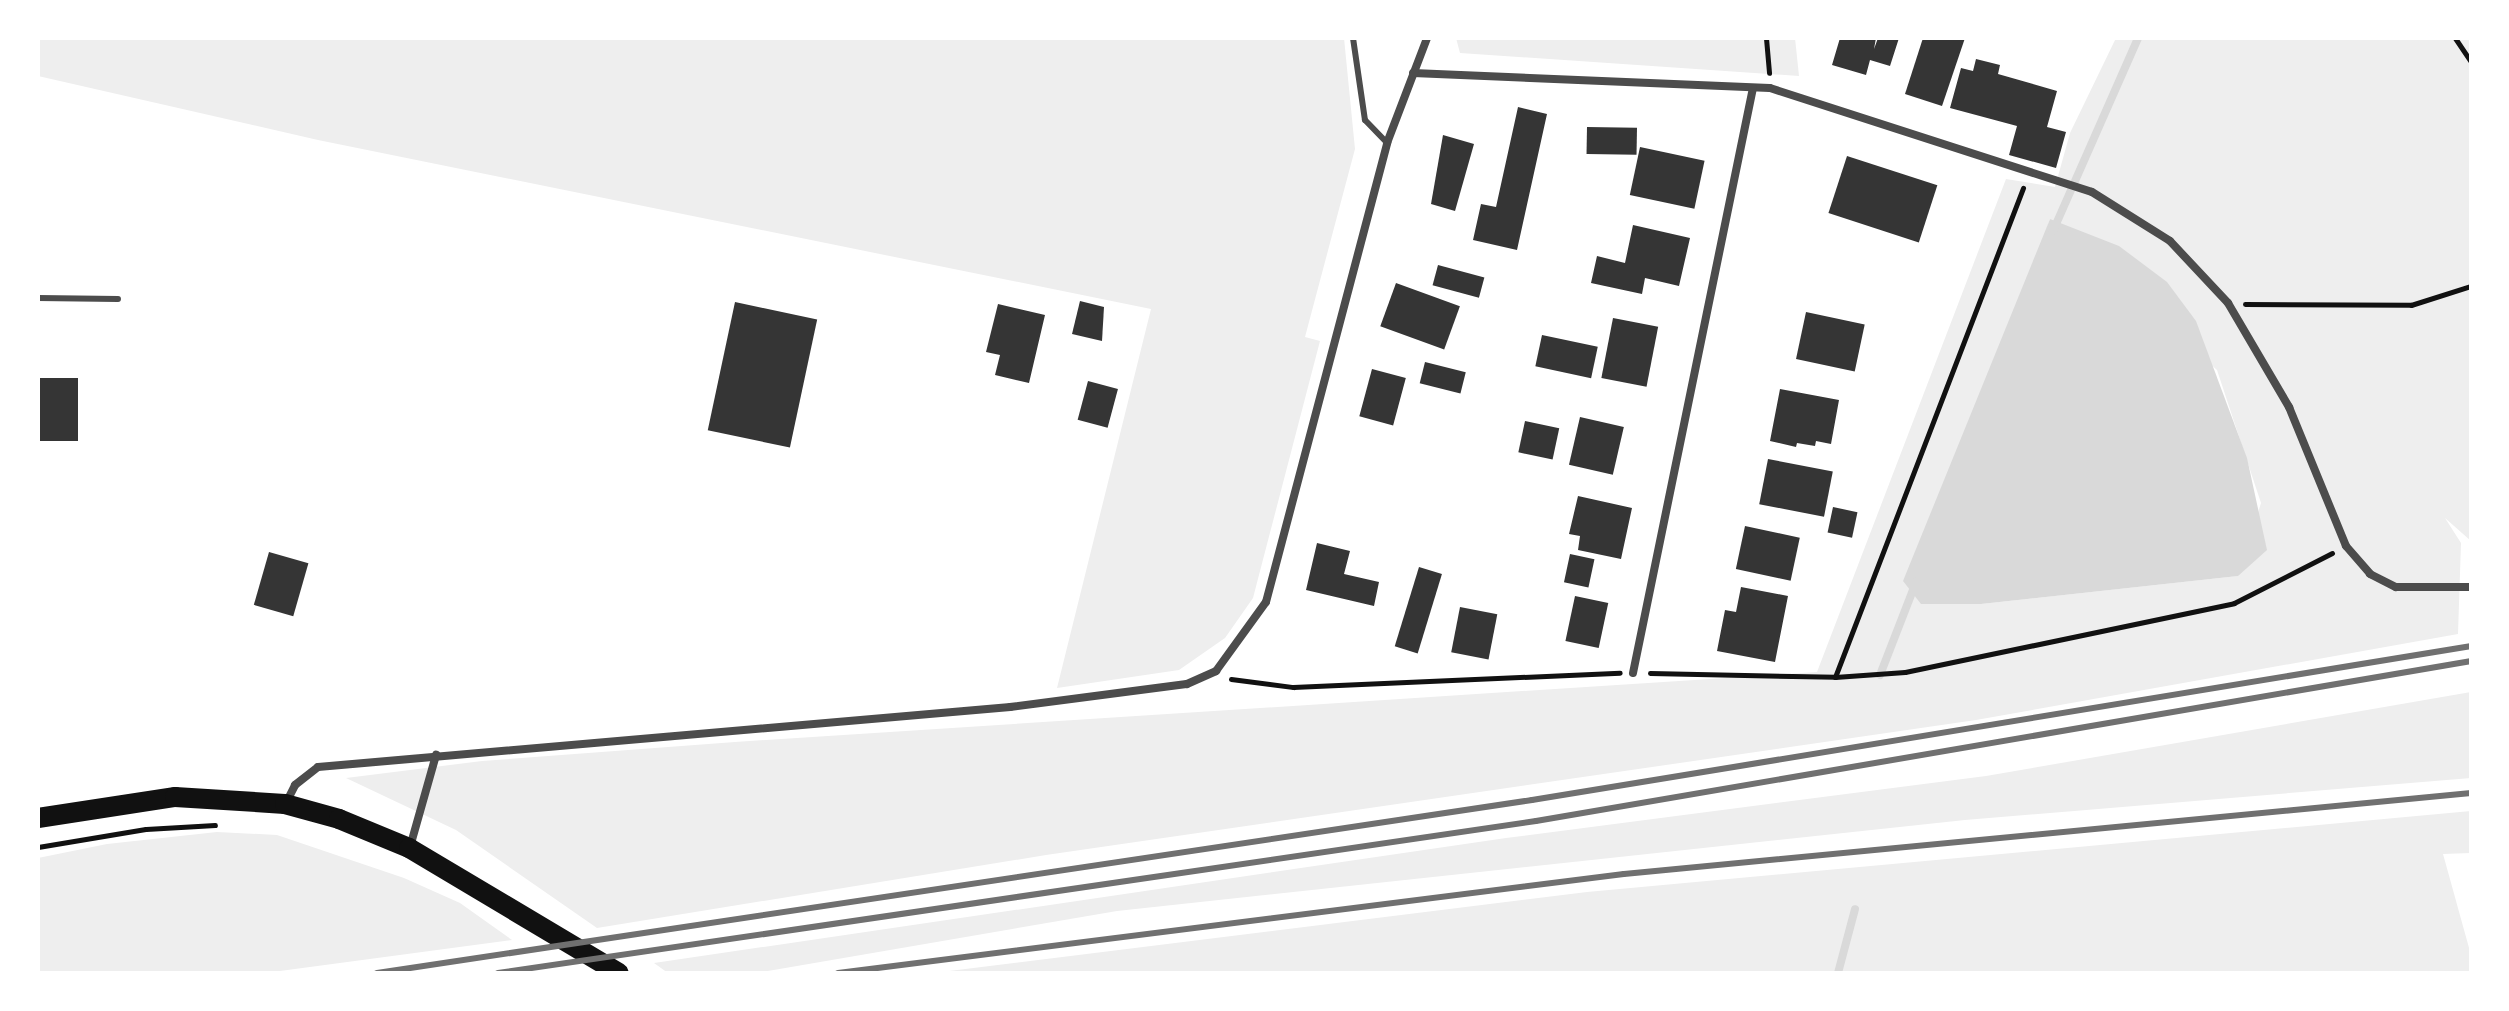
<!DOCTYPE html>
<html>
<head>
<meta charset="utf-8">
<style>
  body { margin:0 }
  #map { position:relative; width:2509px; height:1011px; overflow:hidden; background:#fff; font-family:"Open Sans",sans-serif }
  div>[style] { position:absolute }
  .green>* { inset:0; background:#eee }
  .water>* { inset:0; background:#d9d9d9 }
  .stream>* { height:8px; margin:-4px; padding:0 4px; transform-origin:4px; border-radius:4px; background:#d9d9d9 }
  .building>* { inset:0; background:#353535; transform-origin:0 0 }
  .path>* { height:5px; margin:-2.5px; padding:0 2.5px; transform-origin:2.5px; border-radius:2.5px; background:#111 }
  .service>* { height:6px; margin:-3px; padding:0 3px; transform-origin:3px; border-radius:3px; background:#4c4c4c }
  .minor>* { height:8px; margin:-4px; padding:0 4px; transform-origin:4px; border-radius:4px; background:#4c4c4c }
  .primary>* { height:20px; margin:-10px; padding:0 10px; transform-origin:10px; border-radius:10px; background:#111 }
  .rail>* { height:6px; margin:-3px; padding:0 3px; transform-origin:3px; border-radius:3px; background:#707070 }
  span { translate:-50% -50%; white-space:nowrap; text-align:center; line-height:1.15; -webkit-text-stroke:6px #fff; paint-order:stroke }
  .frame { position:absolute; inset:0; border:40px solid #fff; pointer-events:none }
</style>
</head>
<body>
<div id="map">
  <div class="green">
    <div style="clip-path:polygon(38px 38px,1344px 38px,1355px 149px,1305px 337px,1320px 341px,1253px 598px,1225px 638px,1179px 670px,1057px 688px,1151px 309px,318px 140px,38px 76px)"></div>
    <div style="clip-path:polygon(1456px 38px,1795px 38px,1799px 76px,1460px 53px)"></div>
    <div style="clip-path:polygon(evenodd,2116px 38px,2471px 38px,2471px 541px,2445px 518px,2461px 543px,2458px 634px,1976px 720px,1046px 855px,597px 928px,456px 830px,346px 778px,482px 761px,735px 742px,1817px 672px,2006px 179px,2055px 187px,2070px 133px,2116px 38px,2050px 219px,2217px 370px,2261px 503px,2238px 576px,1981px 604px,1921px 604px,2050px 219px)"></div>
    <div style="clip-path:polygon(2471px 692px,2471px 778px,1965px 820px,1117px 911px,756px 973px,668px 973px,654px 963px,1506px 838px,1986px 776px)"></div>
    <div style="clip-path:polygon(2471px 811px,2471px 853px,2443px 854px,2471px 955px,2471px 973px,933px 973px,1587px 892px)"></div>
    <div style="clip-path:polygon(217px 832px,277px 835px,404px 878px,460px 903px,512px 940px,265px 973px,38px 973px,38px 858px,107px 844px)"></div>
  </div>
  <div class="water">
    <div style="clip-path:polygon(2050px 219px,2119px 246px,2167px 282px,2196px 321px,2247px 458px,2267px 550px,2238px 576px,1981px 604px,1921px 604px,1903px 581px)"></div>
  </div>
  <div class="stream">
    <div style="left:2053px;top:231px;width:211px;rotate:-66.2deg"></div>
    <div style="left:1880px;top:675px;width:100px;rotate:-68.8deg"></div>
    <div style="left:1838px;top:973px;width:66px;rotate:-75.1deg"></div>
  </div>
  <div class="building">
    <div style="clip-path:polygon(1840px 38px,1876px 38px,1874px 49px,1878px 38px,1899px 38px,1890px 66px,1870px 60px,1866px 75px,1832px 65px)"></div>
    <div style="clip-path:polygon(1923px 38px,1965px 38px,1942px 106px,1905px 94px)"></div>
    <div style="clip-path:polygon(1976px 59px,2000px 65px,1998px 74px,2057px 91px,2047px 127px,2066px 132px,2056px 168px,2009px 155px,2017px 126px,1950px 108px,1961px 68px,1973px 71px)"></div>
    <div style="clip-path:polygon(1518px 107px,1547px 114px,1517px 250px,1473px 240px,1481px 204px,1496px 207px)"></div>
    <div style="left:1587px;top:127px;width:50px;height:27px;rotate:1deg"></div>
    <div style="clip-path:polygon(1443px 135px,1474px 144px,1455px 211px,1431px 204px)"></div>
    <div style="left:1640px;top:147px;width:66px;height:49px;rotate:12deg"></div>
    <div style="left:1847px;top:156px;width:95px;height:60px;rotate:18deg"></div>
    <div style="clip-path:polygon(1633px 225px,1690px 238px,1679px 286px,1645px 278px,1642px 294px,1591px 283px,1597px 256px,1625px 263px)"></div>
    <div style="left:1438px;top:265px;width:48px;height:21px;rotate:15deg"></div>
    <div style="left:1396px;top:283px;width:68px;height:46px;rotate:20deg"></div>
    <div style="clip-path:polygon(1080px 301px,1104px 307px,1102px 341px,1072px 334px)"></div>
    <div style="left:735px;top:302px;width:84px;height:131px;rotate:12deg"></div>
    <div style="clip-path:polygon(998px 304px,1045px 315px,1029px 383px,995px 375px,1000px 355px,986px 352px)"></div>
    <div style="left:1806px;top:312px;width:60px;height:48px;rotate:12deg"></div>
    <div style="left:1613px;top:318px;width:46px;height:61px;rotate:11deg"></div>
    <div style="left:1542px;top:335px;width:57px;height:32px;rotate:12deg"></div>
    <div style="left:1425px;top:362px;width:42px;height:22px;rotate:14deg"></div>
    <div style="left:1372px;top:369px;width:35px;height:49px;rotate:15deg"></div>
    <div style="left:38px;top:378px;width:40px;height:63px"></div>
    <div style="left:1088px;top:381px;width:31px;height:40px;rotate:15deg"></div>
    <div style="clip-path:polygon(1780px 389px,1839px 400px,1831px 444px,1816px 441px,1815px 446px,1797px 443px,1796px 447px,1770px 441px)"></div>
    <div style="left:1580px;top:417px;width:45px;height:49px;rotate:13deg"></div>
    <div style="left:1525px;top:421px;width:35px;height:32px;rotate:12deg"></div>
    <div style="left:1768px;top:459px;width:66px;height:46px;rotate:11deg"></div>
    <div style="clip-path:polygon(1578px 496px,1632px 508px,1621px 559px,1578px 550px,1580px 536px,1569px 534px)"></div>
    <div style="left:1833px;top:507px;width:25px;height:26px;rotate:12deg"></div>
    <div style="left:1745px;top:526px;width:56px;height:44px;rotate:12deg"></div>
    <div style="clip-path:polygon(1317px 543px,1350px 551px,1344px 574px,1379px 582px,1374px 606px,1306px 590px)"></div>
    <div style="left:269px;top:552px;width:41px;height:55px;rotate:16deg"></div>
    <div style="left:1570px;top:554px;width:25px;height:29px;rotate:12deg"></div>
    <div style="left:1419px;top:567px;width:24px;height:83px;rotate:17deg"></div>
    <div style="clip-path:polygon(1741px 587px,1788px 596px,1775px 662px,1717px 651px,1725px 610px,1736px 612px)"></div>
    <div style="left:1575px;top:596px;width:34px;height:46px;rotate:12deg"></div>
    <div style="left:1460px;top:607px;width:38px;height:46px;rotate:11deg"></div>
  </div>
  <div class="path">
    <div style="left:1766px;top:38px;width:35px;rotate:85deg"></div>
    <div style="left:2455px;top:38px;width:29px;rotate:56deg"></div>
    <div style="left:2245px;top:304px;width:166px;rotate:0.3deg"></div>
    <div style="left:2411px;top:305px;width:63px;rotate:-17.6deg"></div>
    <div style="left:1650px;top:673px;width:185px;rotate:1.2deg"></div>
    <div style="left:1835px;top:677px;width:70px;rotate:-4.1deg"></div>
    <div style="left:1905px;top:672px;width:336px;rotate:-11.8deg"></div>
    <div style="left:2234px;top:603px;width:110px;rotate:-27deg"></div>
    <div style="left:1835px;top:677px;width:524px;rotate:-68.97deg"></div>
    <div style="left:1231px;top:679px;width:63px;rotate:7.4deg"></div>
    <div style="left:1293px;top:687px;width:327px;rotate:-2.5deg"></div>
    <div style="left:38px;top:847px;width:109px;rotate:-9.5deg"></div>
    <div style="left:146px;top:829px;width:69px;rotate:-3.3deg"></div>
  </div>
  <div class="service">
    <div style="left:1353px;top:38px;width:83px;rotate:81.7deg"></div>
    <div style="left:1365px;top:120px;width:32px;rotate:46deg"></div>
    <div style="left:38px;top:298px;width:80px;rotate:0.7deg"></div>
  </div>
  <div class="minor">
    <div style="left:1413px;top:73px;width:357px;rotate:2.4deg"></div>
    <div style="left:1770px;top:88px;width:338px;rotate:17.9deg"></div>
    <div style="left:2092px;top:192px;width:92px;rotate:32.1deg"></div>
    <div style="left:2170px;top:241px;width:85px;rotate:46.9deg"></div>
    <div style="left:2228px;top:303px;width:121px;rotate:59.6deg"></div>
    <div style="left:2289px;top:407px;width:150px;rotate:67.7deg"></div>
    <div style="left:2346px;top:546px;width:37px;rotate:49deg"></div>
    <div style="left:2370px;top:574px;width:29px;rotate:27deg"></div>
    <div style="left:2396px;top:587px;width:75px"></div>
    <div style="left:1633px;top:673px;width:597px;rotate:-78.41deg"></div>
    <div style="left:286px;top:803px;width:20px;rotate:-63deg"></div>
    <div style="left:295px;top:785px;width:29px;rotate:-38deg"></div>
    <div style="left:318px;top:767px;width:695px;rotate:-4.96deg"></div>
    <div style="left:1010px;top:707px;width:178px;rotate:-7.4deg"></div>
    <div style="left:1187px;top:684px;width:32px;rotate:-24deg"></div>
    <div style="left:1216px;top:671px;width:85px;rotate:-54.1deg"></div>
    <div style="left:1266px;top:602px;width:475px;rotate:-75.2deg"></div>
    <div style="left:1387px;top:143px;width:112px;rotate:-69.1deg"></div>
    <div style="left:410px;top:847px;width:96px;rotate:-74.2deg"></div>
  </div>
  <div class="primary">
    <div style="left:38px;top:818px;width:139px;rotate:-8.7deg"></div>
    <div style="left:175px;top:797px;width:110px;rotate:3.6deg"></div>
    <div style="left:285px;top:804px;width:56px;rotate:15.5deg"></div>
    <div style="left:339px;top:819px;width:76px;rotate:22.5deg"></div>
    <div style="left:409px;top:848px;width:244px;rotate:30.8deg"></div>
  </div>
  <div class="rail">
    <div style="left:377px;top:973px;width:1168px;rotate:-8.52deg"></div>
    <div style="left:1532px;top:800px;width:952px;rotate:-9.31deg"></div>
    <div style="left:498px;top:973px;width:1049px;rotate:-8.33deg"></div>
    <div style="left:1536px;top:821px;width:949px;rotate:-9.71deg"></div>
    <div style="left:838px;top:973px;width:792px;rotate:-7.18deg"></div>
    <div style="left:1624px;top:874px;width:851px;rotate:-5.46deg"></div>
  </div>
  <div class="frame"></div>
</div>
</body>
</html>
